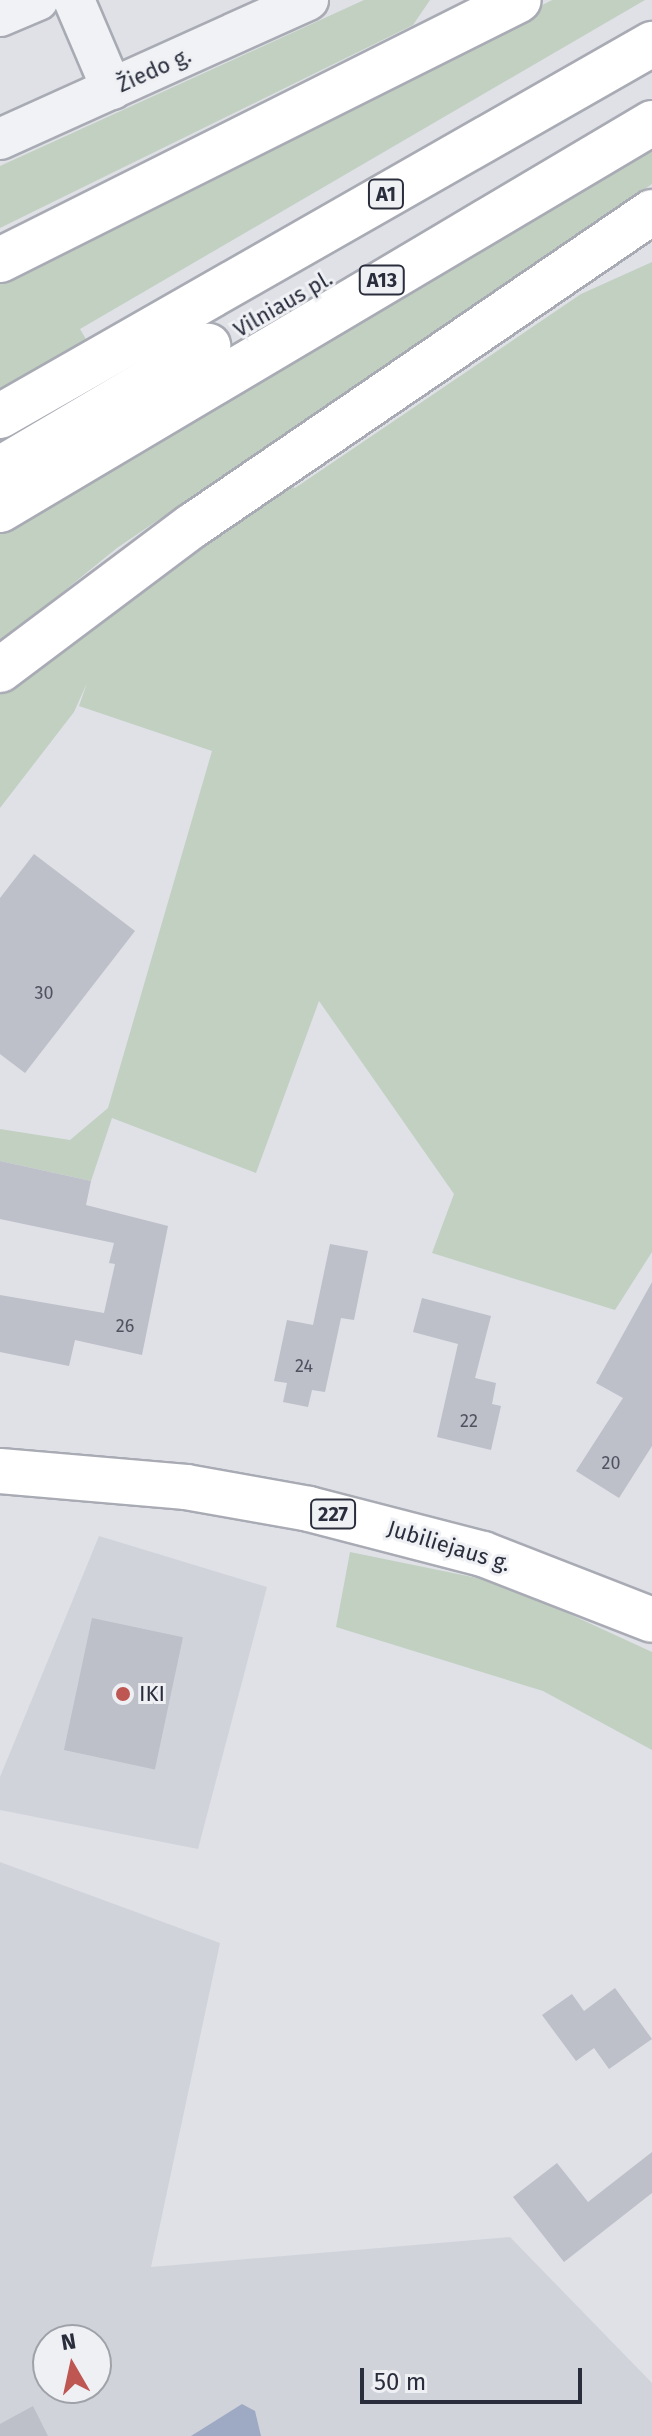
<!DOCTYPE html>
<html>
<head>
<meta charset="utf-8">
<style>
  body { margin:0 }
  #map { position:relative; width:652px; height:2436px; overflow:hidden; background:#dfe1e7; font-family:"Fira Sans",sans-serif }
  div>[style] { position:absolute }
  .built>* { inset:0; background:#d1d3db }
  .green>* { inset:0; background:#c2d0c1 }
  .water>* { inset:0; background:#9ea9c3 }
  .building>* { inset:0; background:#bdbfc9; transform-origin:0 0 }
  .roads { filter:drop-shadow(2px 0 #a9abb4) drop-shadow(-2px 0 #a9abb4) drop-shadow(0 2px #a9abb4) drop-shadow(0 -2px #a9abb4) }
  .minor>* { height:40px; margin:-20px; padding:0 20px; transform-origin:20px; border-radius:20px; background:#f1f2f5 }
  .major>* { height:44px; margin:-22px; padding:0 22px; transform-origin:22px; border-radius:22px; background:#fff }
  .highway>* { height:44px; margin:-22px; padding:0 22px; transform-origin:22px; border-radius:22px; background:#fff }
  .dots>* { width:22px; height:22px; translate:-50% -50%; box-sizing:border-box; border:4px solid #eef0f4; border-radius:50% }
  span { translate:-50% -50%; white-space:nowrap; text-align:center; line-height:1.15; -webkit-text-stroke:6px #eef0f4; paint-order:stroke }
  .number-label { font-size:18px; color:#4f525f }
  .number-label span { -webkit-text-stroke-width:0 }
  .shield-label span { padding:2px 6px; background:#eef0f4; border:2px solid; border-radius:6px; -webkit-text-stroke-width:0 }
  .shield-label { font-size:20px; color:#2a2d3c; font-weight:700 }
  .street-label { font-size:22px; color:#2a2d3c }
  .poi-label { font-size:22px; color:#2a2d3c }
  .left { translate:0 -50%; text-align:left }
  .north { position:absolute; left:32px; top:2324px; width:80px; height:80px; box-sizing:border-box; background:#eef0f4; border:2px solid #a0a2aa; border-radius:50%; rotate:351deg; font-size:22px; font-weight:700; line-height:32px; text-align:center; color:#2a2d3c }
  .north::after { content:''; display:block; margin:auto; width:28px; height:36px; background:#be5652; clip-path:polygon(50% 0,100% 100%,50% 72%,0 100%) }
  .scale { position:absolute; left:360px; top:2368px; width:222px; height:36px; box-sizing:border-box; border:4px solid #2a2d3c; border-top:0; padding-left:10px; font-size:24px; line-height:28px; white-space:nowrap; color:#2a2d3c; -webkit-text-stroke:6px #eef0f4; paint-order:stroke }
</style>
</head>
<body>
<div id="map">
  <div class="built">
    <div style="clip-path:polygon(99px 1536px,267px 1587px,198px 1849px,0 1810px,0 1777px)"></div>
    <div style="clip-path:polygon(evenodd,0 1862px,220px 1943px,151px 2267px,510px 2237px,652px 2383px,652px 2436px,0 2436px,0 1862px,48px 2340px,96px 2340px,96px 2388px,48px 2388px,48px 2340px)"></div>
  </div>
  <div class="green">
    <div style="clip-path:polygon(364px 0,430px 0,413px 25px,0 228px,0 166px)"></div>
    <div style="clip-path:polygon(552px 0,645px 0,80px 329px,146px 442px,652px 136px,652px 184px,117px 548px,0 643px,0 284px)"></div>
    <div style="clip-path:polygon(652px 262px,652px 1252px,615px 1310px,432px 1253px,454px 1194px,319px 1001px,256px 1173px,112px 1118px,91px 1181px,0 1161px,0 1129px,70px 1140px,108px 1108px,212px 751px,79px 706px,87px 683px,74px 712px,0 808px,0 690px,283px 482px,295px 488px,581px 294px)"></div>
    <div style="clip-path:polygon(350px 1552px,502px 1583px,652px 1652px,652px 1750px,543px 1691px,336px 1627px)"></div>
  </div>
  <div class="water">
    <div style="clip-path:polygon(242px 2404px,255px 2411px,261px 2436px,191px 2436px)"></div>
  </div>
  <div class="building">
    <div style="clip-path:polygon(34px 854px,135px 931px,25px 1073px,0 1054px,0 898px)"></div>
    <div style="clip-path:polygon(0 1161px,91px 1181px,86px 1205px,168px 1226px,142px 1355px,75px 1340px,69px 1366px,0 1352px,0 1295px,104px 1313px,115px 1264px,109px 1263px,114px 1243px,0 1219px)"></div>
    <div style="clip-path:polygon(330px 1244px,368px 1251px,354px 1320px,341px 1318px,325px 1392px,312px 1390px,308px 1407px,283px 1402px,287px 1383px,274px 1381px,287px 1320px,313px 1325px)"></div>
    <div style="clip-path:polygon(652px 1282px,652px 1446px,619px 1498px,576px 1471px,623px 1398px,596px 1383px)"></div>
    <div style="clip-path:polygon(422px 1298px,491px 1316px,475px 1378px,496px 1383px,492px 1404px,501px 1406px,491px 1450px,437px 1437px,458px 1344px,413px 1332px)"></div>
    <div style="left:92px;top:1618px;width:93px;height:135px;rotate:12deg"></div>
    <div style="clip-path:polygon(615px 1988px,652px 2039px,609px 2069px,594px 2048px,576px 2061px,542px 2015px,572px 1994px,584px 2011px)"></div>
    <div style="clip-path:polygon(652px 2152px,652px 2193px,564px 2262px,513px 2197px,557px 2163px,588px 2202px)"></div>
    <div style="clip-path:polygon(33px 2406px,48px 2436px,0 2436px,0 2424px)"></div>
  </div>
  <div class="roads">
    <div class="minor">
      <div style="left:74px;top:0;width:97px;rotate:66.9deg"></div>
      <div style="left:0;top:16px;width:41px;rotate:-22.8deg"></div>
      <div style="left:0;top:139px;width:338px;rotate:-24.3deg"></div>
    </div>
    <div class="major">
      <div style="left:0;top:1471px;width:187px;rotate:4.9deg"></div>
      <div style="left:186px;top:1487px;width:125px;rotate:10.1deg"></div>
      <div style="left:309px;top:1509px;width:180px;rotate:14.5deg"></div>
      <div style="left:483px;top:1554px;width:181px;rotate:21.3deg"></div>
    </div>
    <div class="highway">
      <div style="left:0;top:260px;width:580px;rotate:-26.61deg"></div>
      <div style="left:0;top:416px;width:751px;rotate:-29.71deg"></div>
      <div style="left:0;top:469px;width:242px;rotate:-30.6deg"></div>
      <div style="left:0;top:510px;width:758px;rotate:-30.69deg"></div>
      <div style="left:0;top:670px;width:240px;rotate:-36.9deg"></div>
      <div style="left:192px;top:526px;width:557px;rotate:-34.32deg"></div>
    </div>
  </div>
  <div class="dots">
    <div style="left:123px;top:1694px;background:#be5652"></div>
  </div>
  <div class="number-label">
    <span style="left:44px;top:993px">30</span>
    <span style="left:125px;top:1326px">26</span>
    <span style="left:304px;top:1366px">24</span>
    <span style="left:469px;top:1421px">22</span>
    <span style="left:611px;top:1463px">20</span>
  </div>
  <div class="shield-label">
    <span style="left:386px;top:194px">A1</span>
    <span style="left:382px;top:280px">A13</span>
    <span style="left:333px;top:1514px">227</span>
  </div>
  <div class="street-label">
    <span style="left:154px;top:70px;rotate:-24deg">Žiedo g.</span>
    <span style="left:283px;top:304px;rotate:-30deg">Vilniaus pl.</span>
    <span style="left:449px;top:1546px;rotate:17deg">Jubiliejaus g.</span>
  </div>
  <div class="poi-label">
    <span class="left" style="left:139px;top:1694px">IKI</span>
  </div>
  <div class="north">N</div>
  <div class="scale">50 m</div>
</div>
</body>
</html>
